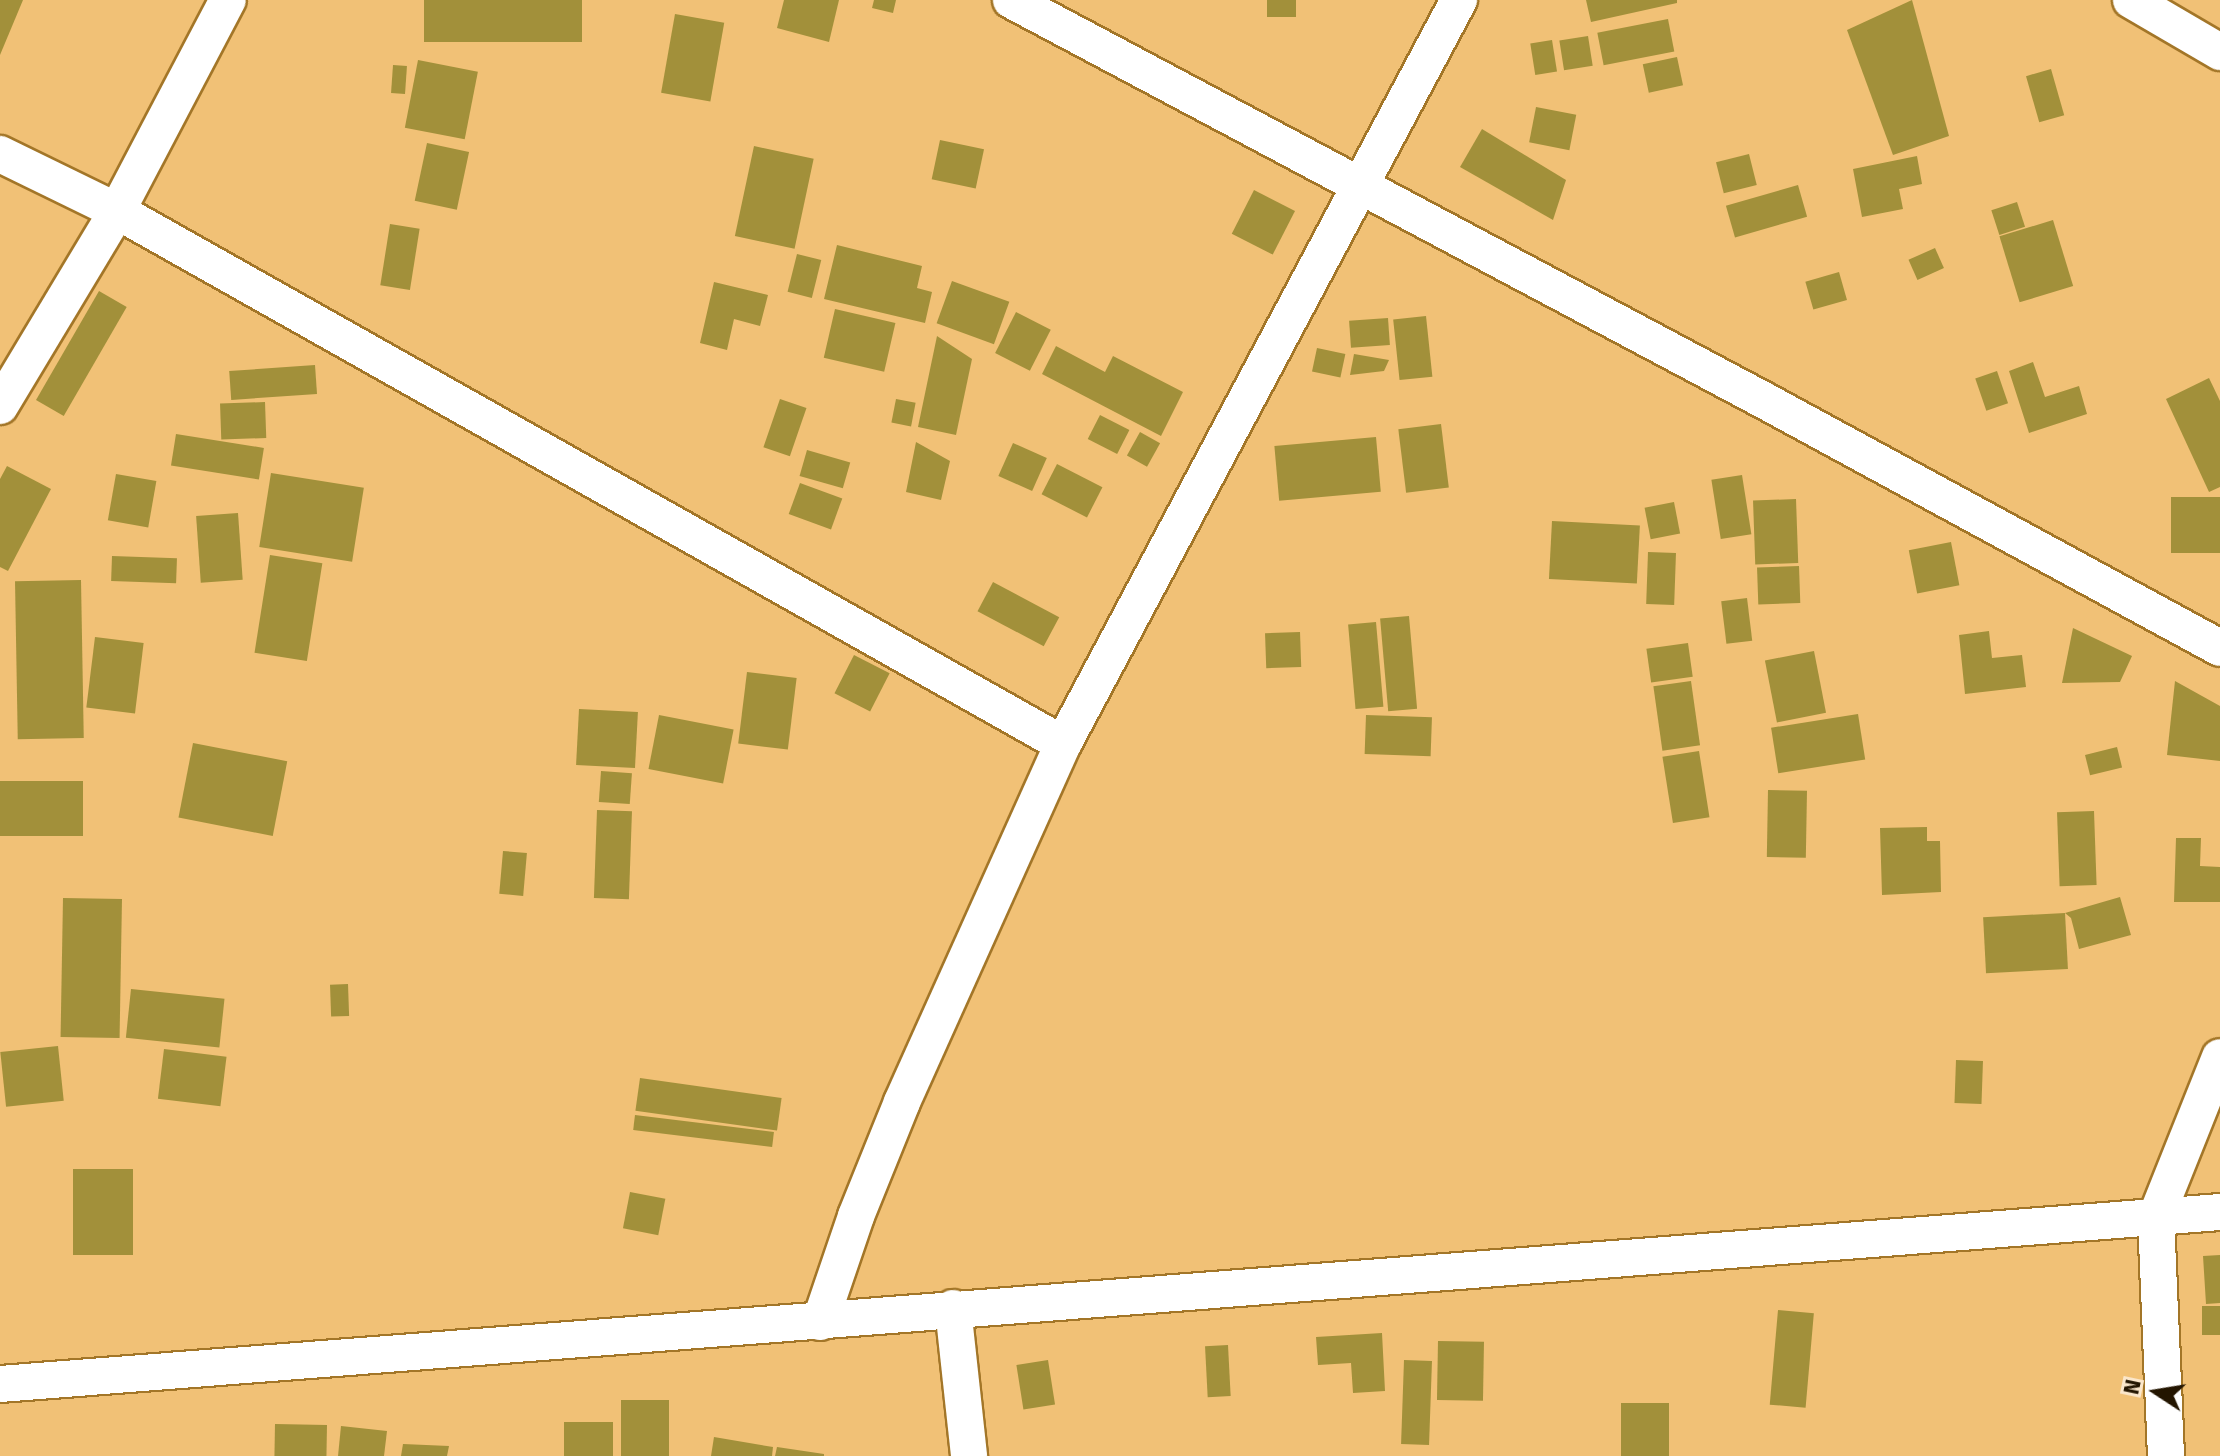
<!DOCTYPE html>
<html>
<head>
<meta charset="utf-8">
<style>
  body { margin:0 }
  #map { position:relative; width:2220px; height:1456px; overflow:hidden; background:#f1c176; font-family:"Fira Sans",sans-serif }
  div>[style] { position:absolute }
  .building>* { inset:0; background:#a2903a; transform-origin:0 0 }
  .roads { filter:drop-shadow(2px 0 #a37628) drop-shadow(-2px 0 #a37628) drop-shadow(0 2px #a37628) drop-shadow(0 -2px #a37628) }
  .street>* { height:36px; margin:-18px; padding:0 18px; transform-origin:18px; border-radius:18px; background:#fff }
  span { translate:-50% -50%; white-space:nowrap; text-align:center; line-height:1.15; -webkit-text-stroke:6px #fbe7cb; paint-order:stroke }
  .north { position:absolute; left:2116px; top:1352px; width:80px; height:80px; -webkit-text-stroke:6px #fbe7cb; paint-order:stroke; rotate:282deg; font-size:22px; font-weight:700; line-height:32px; text-align:center; color:#231500 }
  .north::after { content:''; display:block; margin:auto; width:28px; height:36px; background:#231500; clip-path:polygon(50% 0,100% 100%,50% 72%,0 100%) }
</style>
</head>
<body>
<div id="map">
  <div class="building">
    <div style="clip-path:polygon(0 0,23px 0,0 55px)"></div>
    <div style="left:424px;top:0;width:158px;height:42px"></div>
    <div style="clip-path:polygon(784px 0,839px 0,829px 42px,777px 28px)"></div>
    <div style="clip-path:polygon(874px 0,896px 0,893px 13px,872px 8px)"></div>
    <div style="left:1267px;top:0;width:29px;height:17px"></div>
    <div style="clip-path:polygon(1586px 0,1677px 0,1677px 3px,1591px 22px)"></div>
    <div style="clip-path:polygon(1912px 0,1949px 136px,1893px 155px,1847px 30px)"></div>
    <div style="left:675px;top:14px;width:50px;height:80px;rotate:10deg"></div>
    <div style="left:1668px;top:19px;width:33px;height:72px;rotate:79deg"></div>
    <div style="left:1588px;top:36px;width:30px;height:29px;rotate:81deg"></div>
    <div style="left:1552px;top:40px;width:32px;height:22px;rotate:81deg"></div>
    <div style="left:1677px;top:57px;width:29px;height:35px;rotate:78deg"></div>
    <div style="left:418px;top:60px;width:61px;height:69px;rotate:11deg"></div>
    <div style="left:393px;top:65px;width:14px;height:28px;rotate:4deg"></div>
    <div style="left:2051px;top:69px;width:48px;height:26px;rotate:74deg"></div>
    <div style="left:1536px;top:107px;width:41px;height:36px;rotate:11deg"></div>
    <div style="clip-path:polygon(1482px 129px,1566px 180px,1553px 220px,1460px 167px)"></div>
    <div style="left:940px;top:140px;width:45px;height:40px;rotate:12deg"></div>
    <div style="left:427px;top:143px;width:43px;height:59px;rotate:12deg"></div>
    <div style="left:754px;top:146px;width:61px;height:92px;rotate:12deg"></div>
    <div style="left:1749px;top:154px;width:32px;height:34px;rotate:76deg"></div>
    <div style="clip-path:polygon(1917px 156px,1922px 184px,1899px 189px,1903px 209px,1862px 217px,1853px 169px)"></div>
    <div style="left:1798px;top:185px;width:33px;height:75px;rotate:74deg"></div>
    <div style="left:1254px;top:190px;width:46px;height:49px;rotate:27deg"></div>
    <div style="left:2017px;top:202px;width:26px;height:27px;rotate:72deg"></div>
    <div style="left:2053px;top:220px;width:69px;height:56px;rotate:73deg"></div>
    <div style="left:390px;top:224px;width:30px;height:62px;rotate:9deg"></div>
    <div style="clip-path:polygon(837px 245px,922px 266px,917px 288px,932px 292px,925px 323px,824px 299px)"></div>
    <div style="left:1935px;top:248px;width:22px;height:29px;rotate:66deg"></div>
    <div style="left:797px;top:254px;width:25px;height:39px;rotate:14deg"></div>
    <div style="left:1839px;top:272px;width:29px;height:35px;rotate:74deg"></div>
    <div style="left:952px;top:281px;width:61px;height:45px;rotate:20deg"></div>
    <div style="clip-path:polygon(714px 282px,768px 295px,760px 326px,734px 319px,727px 350px,700px 343px)"></div>
    <div style="left:99px;top:291px;width:32px;height:126px;rotate:30deg"></div>
    <div style="left:835px;top:309px;width:62px;height:50px;rotate:13deg"></div>
    <div style="left:1016px;top:312px;width:39px;height:46px;rotate:27deg"></div>
    <div style="left:1426px;top:316px;width:61px;height:33px;rotate:84deg"></div>
    <div style="left:1388px;top:318px;width:27px;height:39px;rotate:86deg"></div>
    <div style="clip-path:polygon(937px 336px,972px 359px,956px 435px,918px 427px)"></div>
    <div style="clip-path:polygon(1056px 346px,1105px 372px,1113px 356px,1183px 392px,1161px 436px,1042px 374px)"></div>
    <div style="left:1317px;top:348px;width:29px;height:24px;rotate:12deg"></div>
    <div style="clip-path:polygon(1354px 354px,1389px 360px,1384px 371px,1350px 375px)"></div>
    <div style="clip-path:polygon(2033px 362px,2045px 397px,2079px 386px,2087px 414px,2029px 433px,2009px 371px)"></div>
    <div style="left:315px;top:365px;width:29px;height:86px;rotate:86deg"></div>
    <div style="left:1997px;top:371px;width:34px;height:23px;rotate:71deg"></div>
    <div style="clip-path:polygon(2209px 378px,2220px 401px,2220px 487px,2209px 492px,2166px 399px)"></div>
    <div style="left:780px;top:399px;width:28px;height:51px;rotate:19deg"></div>
    <div style="left:896px;top:399px;width:20px;height:24px;rotate:11deg"></div>
    <div style="left:265px;top:402px;width:36px;height:45px;rotate:88deg"></div>
    <div style="left:1100px;top:415px;width:33px;height:27px;rotate:27deg"></div>
    <div style="left:1441px;top:424px;width:64px;height:43px;rotate:83deg"></div>
    <div style="left:1140px;top:432px;width:23px;height:27px;rotate:29deg"></div>
    <div style="left:176px;top:434px;width:89px;height:32px;rotate:9deg"></div>
    <div style="left:1376px;top:437px;width:55px;height:102px;rotate:85deg"></div>
    <div style="clip-path:polygon(916px 442px,950px 461px,941px 500px,906px 492px)"></div>
    <div style="left:1013px;top:443px;width:37px;height:36px;rotate:24deg"></div>
    <div style="left:807px;top:450px;width:45px;height:27px;rotate:16deg"></div>
    <div style="left:1057px;top:464px;width:51px;height:34px;rotate:27deg"></div>
    <div style="clip-path:polygon(7px 466px,51px 489px,8px 571px,0 567px,0 479px)"></div>
    <div style="left:271px;top:473px;width:94px;height:75px;rotate:9deg"></div>
    <div style="left:116px;top:474px;width:41px;height:47px;rotate:10deg"></div>
    <div style="left:1742px;top:475px;width:60px;height:31px;rotate:81deg"></div>
    <div style="left:800px;top:483px;width:45px;height:33px;rotate:20deg"></div>
    <div style="left:2220px;top:497px;width:56px;height:49px;rotate:90deg"></div>
    <div style="left:1796px;top:499px;width:64px;height:43px;rotate:88deg"></div>
    <div style="left:1674px;top:502px;width:32px;height:30px;rotate:79deg"></div>
    <div style="left:238px;top:513px;width:67px;height:42px;rotate:86deg"></div>
    <div style="left:1552px;top:521px;width:88px;height:58px;rotate:3deg"></div>
    <div style="left:1951px;top:542px;width:44px;height:43px;rotate:79deg"></div>
    <div style="left:1648px;top:552px;width:28px;height:52px;rotate:2deg"></div>
    <div style="left:270px;top:555px;width:53px;height:99px;rotate:9deg"></div>
    <div style="left:112px;top:556px;width:65px;height:25px;rotate:2deg"></div>
    <div style="left:1799px;top:566px;width:37px;height:42px;rotate:88deg"></div>
    <div style="left:81px;top:580px;width:158px;height:66px;rotate:89deg"></div>
    <div style="left:993px;top:582px;width:75px;height:33px;rotate:28deg"></div>
    <div style="left:1747px;top:598px;width:43px;height:26px;rotate:83deg"></div>
    <div style="left:1409px;top:616px;width:93px;height:29px;rotate:85deg"></div>
    <div style="left:1376px;top:622px;width:85px;height:28px;rotate:85deg"></div>
    <div style="clip-path:polygon(2073px 628px,2132px 656px,2120px 682px,2062px 683px)"></div>
    <div style="clip-path:polygon(1989px 631px,1992px 658px,2022px 655px,2026px 687px,1965px 694px,1959px 635px)"></div>
    <div style="left:1300px;top:632px;width:35px;height:35px;rotate:88deg"></div>
    <div style="left:95px;top:637px;width:49px;height:71px;rotate:7deg"></div>
    <div style="left:1688px;top:643px;width:34px;height:42px;rotate:82deg"></div>
    <div style="left:1814px;top:651px;width:63px;height:50px;rotate:79deg"></div>
    <div style="left:854px;top:655px;width:40px;height:43px;rotate:27deg"></div>
    <div style="left:747px;top:672px;width:50px;height:72px;rotate:7deg"></div>
    <div style="left:1691px;top:681px;width:65px;height:38px;rotate:82deg"></div>
    <div style="clip-path:polygon(2175px 681px,2220px 706px,2220px 761px,2167px 755px)"></div>
    <div style="left:579px;top:709px;width:59px;height:56px;rotate:3deg"></div>
    <div style="left:1858px;top:714px;width:46px;height:88px;rotate:81deg"></div>
    <div style="left:659px;top:715px;width:76px;height:55px;rotate:11deg"></div>
    <div style="left:1366px;top:715px;width:66px;height:39px;rotate:2deg"></div>
    <div style="left:193px;top:743px;width:96px;height:76px;rotate:11deg"></div>
    <div style="left:2117px;top:747px;width:21px;height:33px;rotate:76deg"></div>
    <div style="left:1699px;top:751px;width:67px;height:37px;rotate:81deg"></div>
    <div style="left:601px;top:771px;width:31px;height:31px;rotate:4deg"></div>
    <div style="left:0;top:781px;width:83px;height:55px"></div>
    <div style="left:1768px;top:790px;width:39px;height:67px;rotate:1deg"></div>
    <div style="left:597px;top:810px;width:35px;height:88px;rotate:2deg"></div>
    <div style="left:2094px;top:811px;width:74px;height:37px;rotate:88deg"></div>
    <div style="clip-path:polygon(1927px 827px,1927px 841px,1940px 841px,1941px 892px,1882px 895px,1880px 828px)"></div>
    <div style="clip-path:polygon(2176px 838px,2201px 838px,2200px 866px,2220px 867px,2220px 902px,2174px 902px)"></div>
    <div style="left:503px;top:851px;width:24px;height:43px;rotate:5deg"></div>
    <div style="clip-path:polygon(2120px 897px,2131px 935px,2079px 949px,2071px 918px,2065px 913px)"></div>
    <div style="left:63px;top:898px;width:59px;height:139px;rotate:1deg"></div>
    <div style="left:2065px;top:913px;width:56px;height:82px;rotate:87deg"></div>
    <div style="left:348px;top:984px;width:32px;height:18px;rotate:88deg"></div>
    <div style="left:131px;top:989px;width:94px;height:49px;rotate:6deg"></div>
    <div style="left:58px;top:1046px;width:55px;height:58px;rotate:84deg"></div>
    <div style="left:164px;top:1049px;width:63px;height:50px;rotate:7deg"></div>
    <div style="left:1956px;top:1060px;width:27px;height:43px;rotate:2deg"></div>
    <div style="left:640px;top:1078px;width:143px;height:33px;rotate:8deg"></div>
    <div style="left:635px;top:1115px;width:140px;height:15px;rotate:7deg"></div>
    <div style="left:73px;top:1169px;width:60px;height:86px"></div>
    <div style="left:630px;top:1192px;width:36px;height:37px;rotate:11deg"></div>
    <div style="clip-path:polygon(2220px 1255px,2220px 1303px,2206px 1304px,2203px 1256px)"></div>
    <div style="left:2202px;top:1306px;width:18px;height:29px"></div>
    <div style="left:1778px;top:1310px;width:36px;height:95px;rotate:5deg"></div>
    <div style="clip-path:polygon(1382px 1333px,1385px 1391px,1353px 1393px,1351px 1363px,1318px 1365px,1316px 1337px)"></div>
    <div style="left:1438px;top:1341px;width:46px;height:59px;rotate:1deg"></div>
    <div style="left:1228px;top:1345px;width:51px;height:23px;rotate:87deg"></div>
    <div style="left:1048px;top:1360px;width:45px;height:32px;rotate:81deg"></div>
    <div style="left:1404px;top:1360px;width:28px;height:84px;rotate:2deg"></div>
    <div style="left:621px;top:1400px;width:48px;height:56px"></div>
    <div style="left:1621px;top:1403px;width:48px;height:53px"></div>
    <div style="left:564px;top:1422px;width:49px;height:34px"></div>
    <div style="left:275px;top:1424px;width:52px;height:32px;rotate:1deg"></div>
    <div style="clip-path:polygon(341px 1426px,387px 1431px,384px 1456px,338px 1456px)"></div>
    <div style="clip-path:polygon(714px 1437px,773px 1447px,772px 1456px,711px 1456px)"></div>
    <div style="clip-path:polygon(403px 1444px,449px 1446px,447px 1456px,401px 1456px)"></div>
    <div style="clip-path:polygon(777px 1447px,824px 1454px,824px 1456px,775px 1456px)"></div>
  </div>
  <div class="roads">
    <div class="street">
      <div style="left:1011px;top:0;width:856px;rotate:28deg"></div>
      <div style="left:1767px;top:402px;width:515px;rotate:28.5deg"></div>
      <div style="left:2131px;top:0;width:103px;rotate:30.3deg"></div>
      <div style="left:0;top:154px;width:130px;rotate:26deg"></div>
      <div style="left:117px;top:211px;width:1086px;rotate:29.4deg"></div>
      <div style="left:0;top:406px;width:227px;rotate:-59deg"></div>
      <div style="left:117px;top:211px;width:238px;rotate:-62.3deg"></div>
      <div style="left:953px;top:1308px;width:149px;rotate:83.8deg"></div>
      <div style="left:820px;top:1322px;width:112px;rotate:-71.2deg"></div>
      <div style="left:856px;top:1216px;width:123px;rotate:-68deg"></div>
      <div style="left:902px;top:1102px;width:393px;rotate:-65.8deg"></div>
      <div style="left:1063px;top:744px;width:843px;rotate:-61.98deg"></div>
      <div style="left:0;top:1384px;width:2227px;rotate:-4.43deg"></div>
      <div style="left:2166px;top:1456px;width:239px;rotate:-92.4deg"></div>
      <div style="left:2156px;top:1217px;width:172px;rotate:-68.2deg"></div>
    </div>
  </div>
  <div class="north">N</div>
</div>
</body>
</html>
